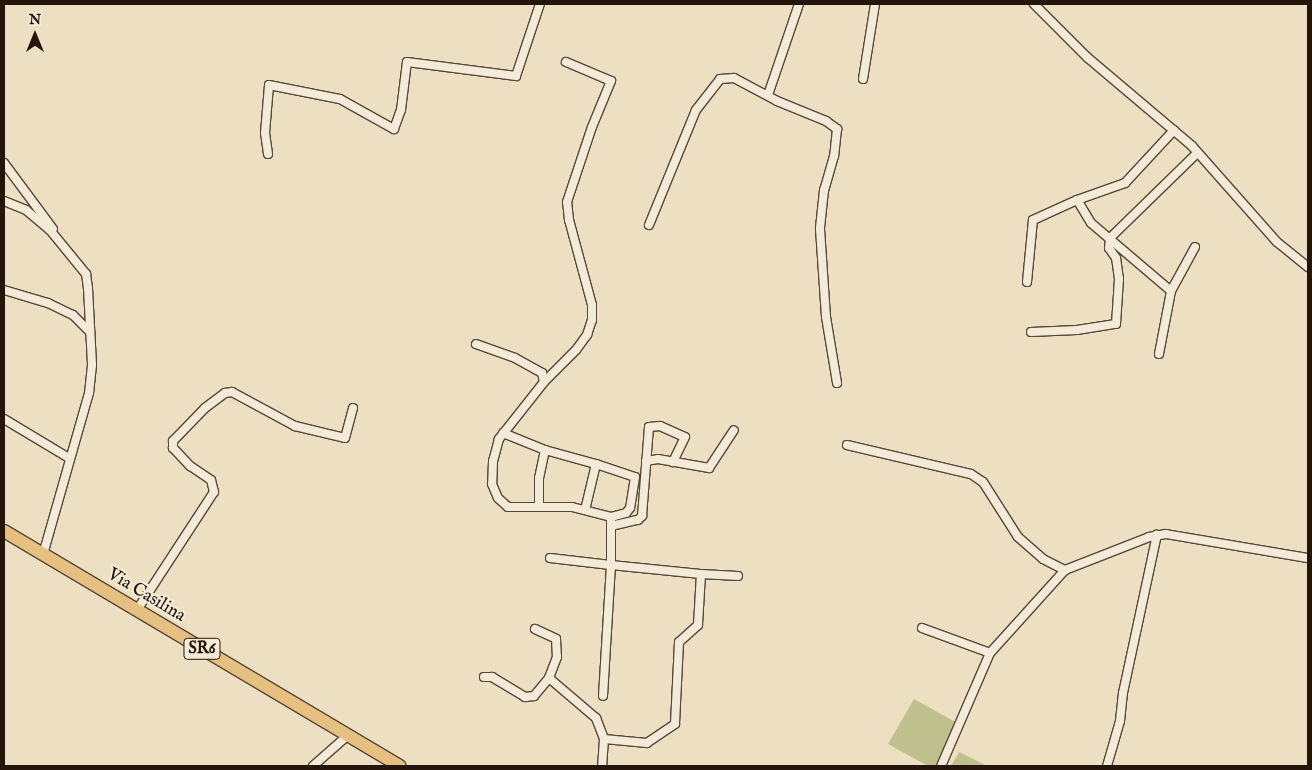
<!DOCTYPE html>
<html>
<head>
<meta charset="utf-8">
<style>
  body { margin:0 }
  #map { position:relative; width:1312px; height:770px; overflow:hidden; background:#ede0c2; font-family:"IM FELL English",serif }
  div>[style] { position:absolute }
  .green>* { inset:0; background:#c0c08e }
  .roads { filter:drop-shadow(1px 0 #574738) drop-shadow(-1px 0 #574738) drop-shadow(0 1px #574738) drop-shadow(0 -1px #574738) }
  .street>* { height:8px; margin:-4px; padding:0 4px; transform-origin:4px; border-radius:4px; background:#f3ebd7 }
  .primary>* { height:12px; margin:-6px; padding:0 6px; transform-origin:6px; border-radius:6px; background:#e6c081 }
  span { translate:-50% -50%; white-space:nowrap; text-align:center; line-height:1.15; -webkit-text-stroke:4.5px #f3ebd7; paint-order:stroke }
  .shield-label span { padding:1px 4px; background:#f3ebd7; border:1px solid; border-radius:4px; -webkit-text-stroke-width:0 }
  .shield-label { font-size:16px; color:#25140a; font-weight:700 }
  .street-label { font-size:18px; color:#25140a }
  .frame { position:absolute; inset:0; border:5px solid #25140a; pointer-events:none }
  .north { position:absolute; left:10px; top:10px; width:50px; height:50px; -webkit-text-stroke:4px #f3ebd7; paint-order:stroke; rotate:0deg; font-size:14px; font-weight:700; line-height:20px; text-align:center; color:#25140a }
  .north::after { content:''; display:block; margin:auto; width:18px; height:22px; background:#25140a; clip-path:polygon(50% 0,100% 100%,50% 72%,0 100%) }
</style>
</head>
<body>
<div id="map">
  <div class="green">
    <div style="clip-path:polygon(914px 699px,959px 724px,935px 766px,928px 766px,888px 744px)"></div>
    <div style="clip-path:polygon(959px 752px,987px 766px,951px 766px)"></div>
  </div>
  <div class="roads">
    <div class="street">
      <div style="left:1034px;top:4px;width:76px;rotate:45deg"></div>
      <div style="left:1088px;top:58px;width:136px;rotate:40.2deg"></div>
      <div style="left:1192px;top:146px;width:128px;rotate:48.5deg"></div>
      <div style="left:1277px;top:242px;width:40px;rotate:39deg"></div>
      <div style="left:863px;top:79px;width:76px;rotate:-80.9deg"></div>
      <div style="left:768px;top:95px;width:96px;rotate:-71.2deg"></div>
      <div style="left:268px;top:154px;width:21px;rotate:-98deg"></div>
      <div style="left:265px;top:133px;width:48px;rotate:-85.2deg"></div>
      <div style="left:269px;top:85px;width:72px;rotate:11.2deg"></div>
      <div style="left:340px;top:99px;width:62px;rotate:29.1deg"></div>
      <div style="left:394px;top:129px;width:20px;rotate:-70deg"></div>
      <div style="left:401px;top:110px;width:48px;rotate:-82.9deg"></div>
      <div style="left:407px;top:62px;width:110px;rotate:7.3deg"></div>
      <div style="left:516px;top:76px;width:76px;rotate:-71.6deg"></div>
      <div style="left:4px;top:163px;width:82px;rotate:53.4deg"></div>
      <div style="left:4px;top:201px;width:24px;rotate:22deg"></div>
      <div style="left:26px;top:210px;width:31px;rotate:40deg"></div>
      <div style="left:50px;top:230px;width:57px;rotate:50.7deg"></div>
      <div style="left:86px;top:274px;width:14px;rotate:82deg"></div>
      <div style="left:88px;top:288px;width:77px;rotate:87deg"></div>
      <div style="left:92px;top:365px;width:28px;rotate:96deg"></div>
      <div style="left:89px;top:393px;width:168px;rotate:105.9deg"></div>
      <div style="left:649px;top:225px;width:124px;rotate:-67.8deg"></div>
      <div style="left:696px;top:110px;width:39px;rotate:-52deg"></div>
      <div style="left:720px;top:79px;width:14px;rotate:-4deg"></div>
      <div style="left:734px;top:78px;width:49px;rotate:28.1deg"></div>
      <div style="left:777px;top:101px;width:53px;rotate:22.2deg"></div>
      <div style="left:826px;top:121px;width:14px;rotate:36deg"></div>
      <div style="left:837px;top:129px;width:27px;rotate:96deg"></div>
      <div style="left:834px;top:156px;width:35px;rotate:106deg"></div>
      <div style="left:824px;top:190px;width:39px;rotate:96deg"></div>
      <div style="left:820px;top:229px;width:88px;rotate:86.1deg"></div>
      <div style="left:826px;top:317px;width:67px;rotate:80.5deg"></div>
      <div style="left:1027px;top:282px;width:62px;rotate:-84.5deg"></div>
      <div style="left:1033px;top:220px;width:48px;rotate:-24.4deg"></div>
      <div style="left:4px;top:290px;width:46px;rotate:16.5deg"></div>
      <div style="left:48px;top:303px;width:28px;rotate:26deg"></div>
      <div style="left:73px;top:315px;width:24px;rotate:45deg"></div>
      <div style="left:1171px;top:291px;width:50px;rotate:-61.4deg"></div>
      <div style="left:1031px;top:332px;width:46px;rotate:-2.5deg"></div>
      <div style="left:1077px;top:330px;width:39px;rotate:-9deg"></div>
      <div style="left:1116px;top:324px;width:45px;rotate:-86.2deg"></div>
      <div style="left:1119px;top:279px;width:21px;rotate:-98deg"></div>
      <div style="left:1116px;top:258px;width:12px;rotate:-125deg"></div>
      <div style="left:1109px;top:248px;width:10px;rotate:-84deg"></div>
      <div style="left:1110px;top:238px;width:122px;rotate:-44.3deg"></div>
      <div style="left:476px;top:344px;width:41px;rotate:19.7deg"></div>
      <div style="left:515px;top:358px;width:31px;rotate:29deg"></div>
      <div style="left:542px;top:373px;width:9px;rotate:77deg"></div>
      <div style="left:544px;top:382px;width:73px;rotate:128.3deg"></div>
      <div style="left:499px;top:439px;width:23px;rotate:105deg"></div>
      <div style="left:493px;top:461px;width:23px;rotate:92deg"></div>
      <div style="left:492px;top:484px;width:15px;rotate:67deg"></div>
      <div style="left:498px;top:498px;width:13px;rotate:42deg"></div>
      <div style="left:508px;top:507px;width:64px"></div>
      <div style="left:572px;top:507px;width:40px;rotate:14.4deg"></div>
      <div style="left:611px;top:517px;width:48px;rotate:90deg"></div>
      <div style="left:611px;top:565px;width:90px;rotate:5.7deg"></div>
      <div style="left:701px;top:574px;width:51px;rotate:93.4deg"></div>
      <div style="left:698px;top:625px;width:25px;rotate:138deg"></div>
      <div style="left:679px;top:642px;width:82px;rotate:92.8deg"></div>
      <div style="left:675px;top:724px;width:34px;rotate:146deg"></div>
      <div style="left:647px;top:743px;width:43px;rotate:-174.7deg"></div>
      <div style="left:604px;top:739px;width:27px;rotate:94deg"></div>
      <div style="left:1159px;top:354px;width:64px;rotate:-79.2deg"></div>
      <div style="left:1171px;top:291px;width:105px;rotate:-139.6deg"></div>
      <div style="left:1091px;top:223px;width:27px;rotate:-121deg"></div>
      <div style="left:1077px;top:200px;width:51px;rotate:-19.5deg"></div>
      <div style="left:1125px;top:183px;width:72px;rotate:-47.2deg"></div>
      <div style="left:544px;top:382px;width:45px;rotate:-45deg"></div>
      <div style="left:576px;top:350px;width:19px;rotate:-54deg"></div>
      <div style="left:587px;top:335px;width:16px;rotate:-72deg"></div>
      <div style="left:592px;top:320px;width:15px;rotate:-90deg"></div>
      <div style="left:592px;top:305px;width:88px;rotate:-105.1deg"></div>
      <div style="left:569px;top:220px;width:18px;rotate:-96deg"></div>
      <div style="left:567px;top:202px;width:79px;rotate:-71.6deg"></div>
      <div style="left:592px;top:127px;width:50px;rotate:-67.6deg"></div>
      <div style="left:611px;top:81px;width:49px;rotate:-157.1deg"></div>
      <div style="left:4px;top:419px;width:76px;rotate:31deg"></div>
      <div style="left:503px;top:433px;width:45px;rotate:22deg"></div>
      <div style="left:545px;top:450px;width:29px;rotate:102deg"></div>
      <div style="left:539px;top:478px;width:29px;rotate:90deg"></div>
      <div style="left:847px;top:445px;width:127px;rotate:13.2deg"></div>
      <div style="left:971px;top:474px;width:14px;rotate:34deg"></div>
      <div style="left:983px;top:482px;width:65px;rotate:57.5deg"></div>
      <div style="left:1018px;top:537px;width:33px;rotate:41deg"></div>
      <div style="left:1043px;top:559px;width:25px;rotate:27deg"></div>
      <div style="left:545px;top:450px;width:53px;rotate:15.4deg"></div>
      <div style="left:596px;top:464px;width:47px;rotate:103.4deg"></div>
      <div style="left:646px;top:461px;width:12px;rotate:-9deg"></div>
      <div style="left:658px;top:459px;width:52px;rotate:10deg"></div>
      <div style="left:709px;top:468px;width:45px;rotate:-56.7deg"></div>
      <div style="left:596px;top:464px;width:41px;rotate:18.4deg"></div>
      <div style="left:635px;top:477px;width:31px;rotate:99deg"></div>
      <div style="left:630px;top:508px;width:6px;rotate:129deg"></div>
      <div style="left:626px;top:513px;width:16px;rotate:165deg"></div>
      <div style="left:611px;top:526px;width:28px;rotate:-13deg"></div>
      <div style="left:638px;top:520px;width:6px;rotate:-45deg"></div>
      <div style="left:642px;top:516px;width:89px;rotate:-85.5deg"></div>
      <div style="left:649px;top:427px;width:11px;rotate:-5deg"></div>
      <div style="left:660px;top:426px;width:27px;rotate:24deg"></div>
      <div style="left:685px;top:437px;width:28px;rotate:116deg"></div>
      <div style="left:550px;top:558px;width:61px;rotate:6.5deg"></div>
      <div style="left:611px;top:565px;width:131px;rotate:93.5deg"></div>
      <div style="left:701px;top:574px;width:37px;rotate:3deg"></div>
      <div style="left:137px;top:610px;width:141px;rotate:-56.9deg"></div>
      <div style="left:214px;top:492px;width:12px;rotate:-104deg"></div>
      <div style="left:211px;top:480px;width:25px;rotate:-146deg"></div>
      <div style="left:190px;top:466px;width:25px;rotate:-133deg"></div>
      <div style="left:173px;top:448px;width:7px;rotate:-90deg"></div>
      <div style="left:173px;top:441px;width:46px;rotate:-45.9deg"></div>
      <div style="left:205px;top:408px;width:25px;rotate:-37deg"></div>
      <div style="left:225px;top:393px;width:7px;rotate:-8deg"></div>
      <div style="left:232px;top:392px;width:72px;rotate:28.4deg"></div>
      <div style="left:295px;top:426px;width:51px;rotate:13.5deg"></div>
      <div style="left:345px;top:438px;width:31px;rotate:-75deg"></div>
      <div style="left:922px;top:628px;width:72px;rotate:20.2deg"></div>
      <div style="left:990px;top:653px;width:123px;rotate:113.4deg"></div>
      <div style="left:535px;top:629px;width:23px;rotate:25deg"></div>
      <div style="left:556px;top:639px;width:18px;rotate:87deg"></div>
      <div style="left:557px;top:657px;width:22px;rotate:111deg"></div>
      <div style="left:549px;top:678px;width:62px;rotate:40.4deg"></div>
      <div style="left:596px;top:718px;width:22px;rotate:69deg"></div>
      <div style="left:990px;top:653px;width:112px;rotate:-47.9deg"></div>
      <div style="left:1065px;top:570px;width:90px;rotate:-21.4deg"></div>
      <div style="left:1149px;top:537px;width:17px;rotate:-10deg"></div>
      <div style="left:1166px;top:534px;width:144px;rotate:9.6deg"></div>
      <div style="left:484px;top:677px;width:8px"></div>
      <div style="left:492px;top:677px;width:39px;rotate:31deg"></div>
      <div style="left:525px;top:697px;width:9px;rotate:-6deg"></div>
      <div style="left:534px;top:696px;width:23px;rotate:-50deg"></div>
      <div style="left:313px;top:766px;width:45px;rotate:-41.4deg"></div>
      <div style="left:1107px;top:766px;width:47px;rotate:-73.9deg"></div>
      <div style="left:1120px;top:721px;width:28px;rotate:-84deg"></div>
      <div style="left:1123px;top:693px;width:162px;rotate:-77.9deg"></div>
    </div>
    <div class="primary">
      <div style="left:4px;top:531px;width:460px;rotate:30.7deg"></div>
    </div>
  </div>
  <div class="shield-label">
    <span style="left:202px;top:649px">SR6</span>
  </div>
  <div class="street-label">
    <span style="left:146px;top:596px;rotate:31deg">Via Casilina</span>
  </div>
  <div class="frame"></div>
  <div class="north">N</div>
</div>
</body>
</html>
